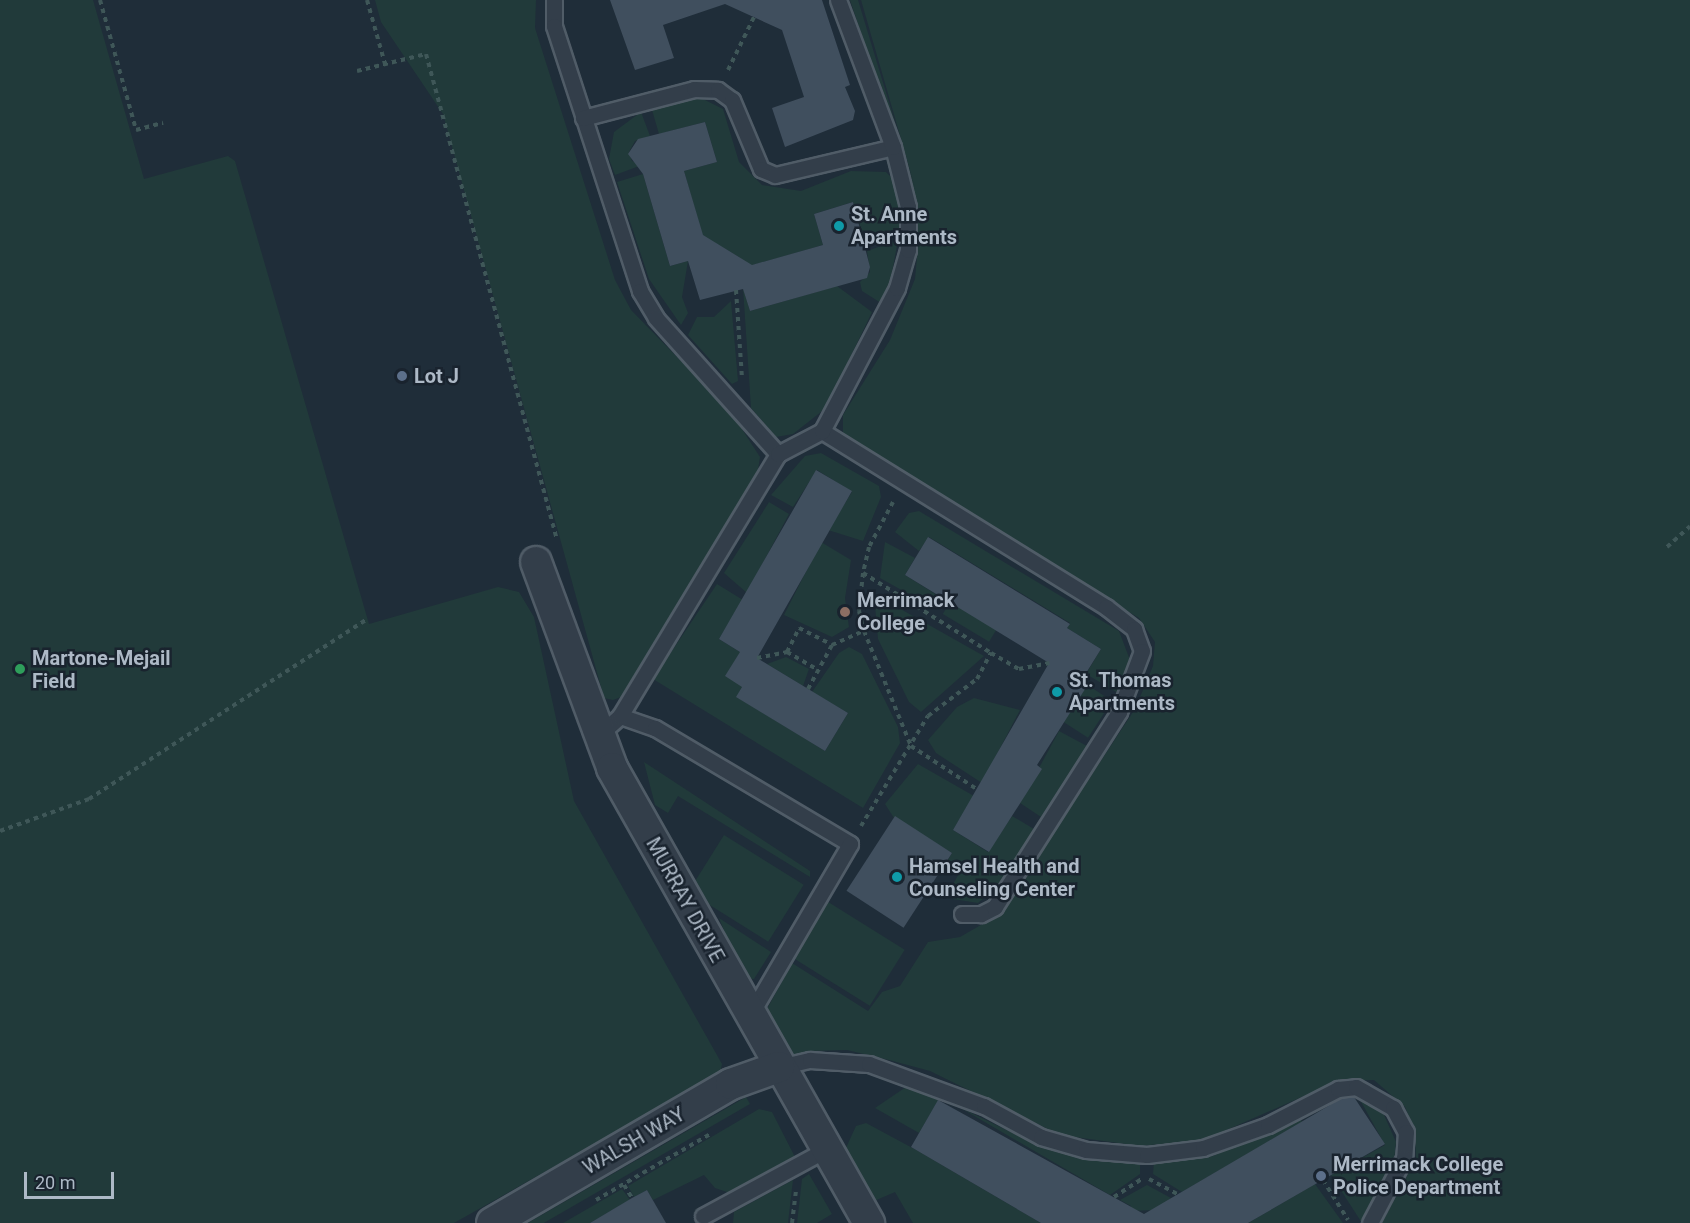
<!DOCTYPE html>
<html>
<head>
<meta charset="utf-8">
<style>
  body { margin:0 }
  #map { position:relative; width:1690px; height:1223px; overflow:hidden; background:#1f2d39; font-family:Roboto,sans-serif }
  div>[style] { position:absolute }
  .green>* { inset:0; background:#213a3a; transform-origin:0 0 }
  .building>* { inset:0; background:#404f5e; transform-origin:0 0 }
  .path>* { height:4px; margin-top:-2px; transform-origin:0; background:repeating-linear-gradient(90deg,#3f5758 0 4.5px,transparent 0 9px) }
  .roads { filter:drop-shadow(2px 0 #505c67) drop-shadow(-2px 0 #505c67) drop-shadow(0 2px #505c67) drop-shadow(0 -2px #505c67) }
  .lane>* { height:15px; margin:-7.5px; padding:0 7.5px; transform-origin:7.5px; border-radius:7.5px; background:#333e4a }
  .street>* { height:30px; margin:-15px; padding:0 15px; transform-origin:15px; border-radius:15px; background:#333e4a }
  .dots>* { width:16px; height:16px; translate:-50% -50%; box-sizing:border-box; border:3px solid #19232e; border-radius:50% }
  span { translate:-50% -50%; white-space:nowrap; text-align:center; line-height:1.15; -webkit-text-stroke:5px #19232e; paint-order:stroke }
  .poi-label { font-size:20px; color:#adb9c6; font-weight:700 }
  .left { translate:0 -50%; text-align:left }
  .street-label { font-size:20px; color:#adb9c6 }
  .scale { position:absolute; left:24px; top:1172px; width:90px; height:27px; box-sizing:border-box; border:3px solid #adb9c6; border-top:0; padding-left:8px; font-size:18px; line-height:21px; white-space:nowrap; color:#adb9c6; -webkit-text-stroke:4px #19232e; paint-order:stroke }
</style>
</head>
<body>
<div id="map">
  <div class="green">
    <div style="clip-path:polygon(0 0,93px 0,144px 179px,228px 156px,235px 161px,369px 624px,498px 587px,519px 592px,534px 617px,574px 801px,722px 1064px,720px 1073px,454px 1223px,0 1223px)"></div>
    <div style="clip-path:polygon(375px 0,536px 0,535px 28px,615px 280px,631px 310px,731px 412px,760px 457px,757px 476px,621px 697px,613px 700px,604px 698px,443px 114px,381px 22px)"></div>
    <div style="clip-path:polygon(850px 0,858px 0,916px 191px,861px 0,1690px 0,1690px 1223px,1382px 1223px,1416px 1159px,1415px 1131px,1405px 1107px,1374px 1080px,1338px 1081px,1204px 1140px,1140px 1146px,1060px 1135px,930px 1071px,889px 1060px,847px 1050px,811px 1051px,792px 1058px,770px 1025px,767px 1009px,792px 963px,868px 1011px,882px 992px,900px 986px,928px 942px,960px 937px,1000px 914px,1135px 709px,1153px 666px,1155px 642px,1139px 618px,843px 438px,843px 415px,890px 340px,915px 279px,918px 247px,908px 174px)"></div>
    <div style="clip-path:polygon(699px 97px,723px 109px,739px 162px,762px 185px,801px 191px,851px 171px,886px 172px,893px 179px,901px 208px,900px 231px,864px 239px,853px 202px,814px 214px,823px 245px,743px 268px,739px 257px,715px 243px,705px 245px,684px 171px,717px 162px,705px 122px,659px 134px,652px 110px)"></div>
    <div style="clip-path:polygon(641px 112px,650px 136px,635px 141px,629px 152px,632px 161px,642px 165px,615px 175px,609px 159px,614px 132px)"></div>
    <div style="clip-path:polygon(643px 174px,670px 266px,688px 261px,682px 297px,688px 313px,681px 325px,649px 279px,617px 182px)"></div>
    <div style="clip-path:polygon(898px 240px,889px 289px,881px 303px,862px 291px,860px 282px,870px 272px,867px 251px)"></div>
    <div style="clip-path:polygon(837px 286px,872px 312px,826px 408px,793px 434px,776px 437px,751px 408px,743px 288px,750px 311px)"></div>
    <div style="clip-path:polygon(731px 301px,738px 381px,732px 384px,688px 335px,697px 317px,714px 317px)"></div>
    <div style="clip-path:polygon(821px 453px,879px 486px,881px 497px,863px 541px,828px 530px,852px 492px,817px 470px,793px 507px,771px 495px,805px 456px)"></div>
    <div style="clip-path:polygon(769px 502px,789px 514px,747px 593px,724px 573px)"></div>
    <div style="clip-path:polygon(919px 511px,1119px 631px,1130px 660px,1118px 693px,1086px 674px,1101px 649px,1067px 628px,1070px 623px,929px 537px,919px 551px,895px 532px,909px 513px)"></div>
    <div style="clip-path:polygon(821px 542px,851px 560px,845px 598px,849px 627px,832px 637px,784px 615px)"></div>
    <div style="clip-path:polygon(885px 542px,915px 558px,905px 575px,937px 595px,930px 606px,880px 578px)"></div>
    <div style="clip-path:polygon(717px 584px,743px 600px,719px 639px,740px 652px,742px 687px,737px 697px,825px 751px,848px 713px,812px 692px,839px 653px,849px 647px,862px 654px,898px 727px,900px 743px,863px 808px,653px 679px)"></div>
    <div style="clip-path:polygon(874px 594px,984px 656px,921px 712px,909px 702px,878px 639px)"></div>
    <div style="left:950px;top:602px;width:54px;height:14px;rotate:31deg"></div>
    <div style="clip-path:polygon(786px 657px,809px 669px,803px 686px,767px 664px)"></div>
    <div style="left:1086px;top:684px;width:31px;height:44px;rotate:33deg"></div>
    <div style="clip-path:polygon(974px 698px,1020px 710px,982px 783px,936px 753px,928px 740px,957px 707px)"></div>
    <div style="clip-path:polygon(1059px 731px,1087px 746px,1041px 817px,1020px 803px)"></div>
    <div style="clip-path:polygon(644px 762px,810px 871px,810px 877px,678px 796px,668px 813px,655px 805px)"></div>
    <div style="clip-path:polygon(918px 764px,974px 796px,953px 830px,988px 852px,1012px 816px,1034px 829px,998px 886px,978px 903px,953px 899px,952px 886px,961px 870px,946px 863px,952px 853px,894px 818px,885px 804px)"></div>
    <div style="left:724px;top:835px;width:94px;height:67px;rotate:32deg"></div>
    <div style="left:825px;top:900px;width:94px;height:66px;rotate:32deg"></div>
    <div style="clip-path:polygon(719px 918px,771px 952px,754px 979px,743px 978px)"></div>
    <div style="clip-path:polygon(906px 1087px,941px 1096px,919px 1133px,875px 1108px)"></div>
    <div style="left:746px;top:1097px;width:8px;height:251px;rotate:60deg"></div>
    <div style="clip-path:polygon(1359px 1098px,1381px 1108px,1396px 1142px,1394px 1161px,1362px 1223px,1331px 1175px,1385px 1145px)"></div>
    <div style="clip-path:polygon(959px 1107px,1046px 1149px,1080px 1158px,1140px 1161px,1140px 1174px,1110px 1195px)"></div>
    <div style="clip-path:polygon(759px 1109px,772px 1112px,795px 1157px,733px 1194px,715px 1188px,704px 1175px,653px 1200px,647px 1190px,634px 1197px,628px 1186px)"></div>
    <div style="clip-path:polygon(1300px 1117px,1302px 1122px,1182px 1192px,1153px 1174px,1154px 1161px,1213px 1156px)"></div>
    <div style="clip-path:polygon(866px 1123px,918px 1151px,1041px 1223px,913px 1223px,895px 1192px,874px 1201px,845px 1150px,856px 1126px)"></div>
    <div style="clip-path:polygon(809px 1174px,832px 1214px,817px 1223px,797px 1223px,802px 1179px)"></div>
    <div style="clip-path:polygon(793px 1180px,788px 1223px,733px 1223px,734px 1212px)"></div>
    <div style="clip-path:polygon(1315px 1184px,1343px 1223px,1248px 1223px)"></div>
    <div style="clip-path:polygon(1147px 1185px,1171px 1198px,1157px 1210px,1128px 1211px,1131px 1206px,1120px 1200px)"></div>
    <div style="clip-path:polygon(622px 1189px,630px 1200px,590px 1223px,563px 1223px)"></div>
  </div>
  <div class="building">
    <div style="clip-path:polygon(610px 0,822px 0,850px 85px,845px 87px,855px 111px,853px 120px,785px 147px,772px 108px,804px 97px,782px 30px,725px 4px,663px 25px,674px 58px,635px 70px)"></div>
    <div style="clip-path:polygon(705px 122px,717px 162px,684px 171px,703px 235px,752px 265px,823px 245px,814px 214px,853px 202px,870px 267px,867px 278px,750px 311px,743px 289px,700px 300px,688px 261px,670px 266px,643px 174px,628px 154px,638px 139px)"></div>
    <div style="clip-path:polygon(816px 470px,852px 491px,757px 658px,848px 713px,825px 751px,736px 697px,742px 687px,725px 676px,740px 652px,719px 639px)"></div>
    <div style="clip-path:polygon(928px 537px,1070px 624px,1067px 628px,1101px 649px,1083px 678px,1087px 686px,1037px 765px,1042px 769px,989px 852px,953px 830px,1049px 663px,905px 575px)"></div>
    <div style="left:895px;top:816px;width:68px;height:89px;rotate:33deg"></div>
    <div style="clip-path:polygon(1354px 1097px,1385px 1144px,1248px 1223px,1041px 1223px,911px 1147px,938px 1100px,1144px 1214px,1342px 1098px)"></div>
    <div style="clip-path:polygon(647px 1190px,666px 1223px,590px 1223px,632px 1198px)"></div>
  </div>
  <div class="path">
    <div style="left:100px;top:0;width:135px;rotate:74.5deg"></div>
    <div style="left:136px;top:130px;width:28px;rotate:-15deg"></div>
    <div style="left:367px;top:0;width:66px;rotate:74.3deg"></div>
    <div style="left:728px;top:70px;width:59px;rotate:-63.9deg"></div>
    <div style="left:357px;top:71px;width:71px;rotate:-13.8deg"></div>
    <div style="left:426px;top:54px;width:503px;rotate:74.91deg"></div>
    <div style="left:736px;top:290px;width:89px;rotate:86.1deg"></div>
    <div style="left:893px;top:502px;width:51px;rotate:118.1deg"></div>
    <div style="left:869px;top:547px;width:27px;rotate:103deg"></div>
    <div style="left:863px;top:573px;width:38px;rotate:96deg"></div>
    <div style="left:859px;top:611px;width:21px;rotate:76deg"></div>
    <div style="left:864px;top:631px;width:124px;rotate:67.8deg"></div>
    <div style="left:911px;top:746px;width:80px;rotate:33.3deg"></div>
    <div style="left:1667px;top:547px;width:31px;rotate:-42deg"></div>
    <div style="left:863px;top:573px;width:151px;rotate:32deg"></div>
    <div style="left:787px;top:652px;width:34px;rotate:30deg"></div>
    <div style="left:757px;top:658px;width:31px;rotate:-11deg"></div>
    <div style="left:787px;top:652px;width:27px;rotate:-63deg"></div>
    <div style="left:799px;top:628px;width:37px;rotate:27deg"></div>
    <div style="left:832px;top:645px;width:35px;rotate:-24deg"></div>
    <div style="left:808px;top:689px;width:50px;rotate:-61.4deg"></div>
    <div style="left:861px;top:826px;width:129px;rotate:-58.7deg"></div>
    <div style="left:928px;top:716px;width:61px;rotate:-37.1deg"></div>
    <div style="left:977px;top:679px;width:30px;rotate:-62deg"></div>
    <div style="left:991px;top:653px;width:32px;rotate:30deg"></div>
    <div style="left:1019px;top:669px;width:31px;rotate:-11deg"></div>
    <div style="left:0;top:831px;width:95px;rotate:-19.8deg"></div>
    <div style="left:89px;top:799px;width:331px;rotate:-32.9deg"></div>
    <div style="left:1149px;top:1179px;width:32px;rotate:28deg"></div>
    <div style="left:1323px;top:1180px;width:47px;rotate:58deg"></div>
    <div style="left:624px;top:1185px;width:15px;rotate:58deg"></div>
    <div style="left:1114px;top:1197px;width:33px;rotate:-33deg"></div>
    <div style="left:596px;top:1200px;width:134px;rotate:-30deg"></div>
    <div style="left:792px;top:1223px;width:32px;rotate:-83deg"></div>
  </div>
  <div class="roads">
    <div class="lane">
      <div style="left:554px;top:0;width:26px;rotate:90deg"></div>
      <div style="left:554px;top:26px;width:279px;rotate:72deg"></div>
      <div style="left:640px;top:291px;width:31px;rotate:59deg"></div>
      <div style="left:656px;top:318px;width:183px;rotate:48.1deg"></div>
      <div style="left:583px;top:118px;width:115px;rotate:-14.6deg"></div>
      <div style="left:694px;top:89px;width:24px;rotate:2deg"></div>
      <div style="left:718px;top:90px;width:17px;rotate:36deg"></div>
      <div style="left:732px;top:100px;width:75px;rotate:67.2deg"></div>
      <div style="left:761px;top:169px;width:15px;rotate:23deg"></div>
      <div style="left:775px;top:175px;width:121px;rotate:-13.3deg"></div>
      <div style="left:822px;top:431px;width:334px;rotate:31.8deg"></div>
      <div style="left:1106px;top:607px;width:36px;rotate:38deg"></div>
      <div style="left:1134px;top:629px;width:23px;rotate:70deg"></div>
      <div style="left:1142px;top:651px;width:65px;rotate:110.7deg"></div>
      <div style="left:1119px;top:712px;width:231px;rotate:122.5deg"></div>
      <div style="left:995px;top:907px;width:16px;rotate:153deg"></div>
      <div style="left:981px;top:914px;width:19px;rotate:180deg"></div>
      <div style="left:620px;top:716px;width:37px;rotate:19deg"></div>
      <div style="left:655px;top:728px;width:227px;rotate:30.7deg"></div>
      <div style="left:850px;top:844px;width:198px;rotate:120.3deg"></div>
      <div style="left:598px;top:736px;width:30px;rotate:-42deg"></div>
      <div style="left:620px;top:716px;width:306px;rotate:-58.9deg"></div>
      <div style="left:778px;top:454px;width:50px;rotate:-27.6deg"></div>
      <div style="left:822px;top:431px;width:161px;rotate:-62.3deg"></div>
      <div style="left:897px;top:288px;width:40px;rotate:-74deg"></div>
      <div style="left:908px;top:250px;width:43px;rotate:-90deg"></div>
      <div style="left:908px;top:207px;width:62px;rotate:-104deg"></div>
      <div style="left:893px;top:147px;width:157px;rotate:-110.5deg"></div>
      <div style="left:779px;top:1067px;width:32px;rotate:-13deg"></div>
      <div style="left:810px;top:1060px;width:59px;rotate:3.9deg"></div>
      <div style="left:869px;top:1064px;width:122px;rotate:20.1deg"></div>
      <div style="left:984px;top:1106px;width:65px;rotate:28.5deg"></div>
      <div style="left:1041px;top:1137px;width:47px;rotate:16.1deg"></div>
      <div style="left:1086px;top:1150px;width:61px;rotate:4.7deg"></div>
      <div style="left:1147px;top:1155px;width:56px;rotate:-7.1deg"></div>
      <div style="left:1203px;top:1148px;width:69px;rotate:-19.5deg"></div>
      <div style="left:1268px;top:1125px;width:79px;rotate:-27.2deg"></div>
      <div style="left:1338px;top:1089px;width:18px;rotate:-6deg"></div>
      <div style="left:1356px;top:1087px;width:43px;rotate:29.6deg"></div>
      <div style="left:1393px;top:1108px;width:27px;rotate:62deg"></div>
      <div style="left:1406px;top:1132px;width:26px;rotate:94deg"></div>
      <div style="left:1404px;top:1158px;width:73px;rotate:117.6deg"></div>
      <div style="left:703px;top:1216px;width:139px;rotate:-28.4deg"></div>
    </div>
    <div class="street">
      <div style="left:536px;top:562px;width:220px;rotate:69.7deg"></div>
      <div style="left:612px;top:768px;width:523px;rotate:60.54deg"></div>
      <div style="left:492px;top:1223px;width:276px;rotate:-30.2deg"></div>
      <div style="left:731px;top:1084px;width:51px;rotate:-19.5deg"></div>
    </div>
  </div>
  <div class="dots">
    <div style="left:839px;top:226px;background:#0f9aa8"></div>
    <div style="left:402px;top:376px;background:#5c6f8a"></div>
    <div style="left:845px;top:612px;background:#8d6e63"></div>
    <div style="left:20px;top:669px;background:#2e9e5b"></div>
    <div style="left:1057px;top:692px;background:#0f9aa8"></div>
    <div style="left:897px;top:877px;background:#0f9aa8"></div>
    <div style="left:1321px;top:1176px;background:#5c6f8a"></div>
  </div>
  <div class="poi-label">
    <span class="left" style="left:851px;top:226px">St. Anne<br>Apartments</span>
    <span class="left" style="left:414px;top:376px">Lot J</span>
    <span class="left" style="left:857px;top:612px">Merrimack<br>College</span>
    <span class="left" style="left:32px;top:670px">Martone-Mejail<br>Field</span>
    <span class="left" style="left:1069px;top:692px">St. Thomas<br>Apartments</span>
    <span class="left" style="left:909px;top:878px">Hamsel Health and<br>Counseling Center</span>
    <span class="left" style="left:1333px;top:1176px">Merrimack College<br>Police Department</span>
  </div>
  <div class="street-label">
    <span style="left:685px;top:900px;rotate:61deg">MURRAY DRIVE</span>
    <span style="left:634px;top:1141px;rotate:-30deg">WALSH WAY</span>
  </div>
  <div class="scale">20 m</div>
</div>
</body>
</html>
